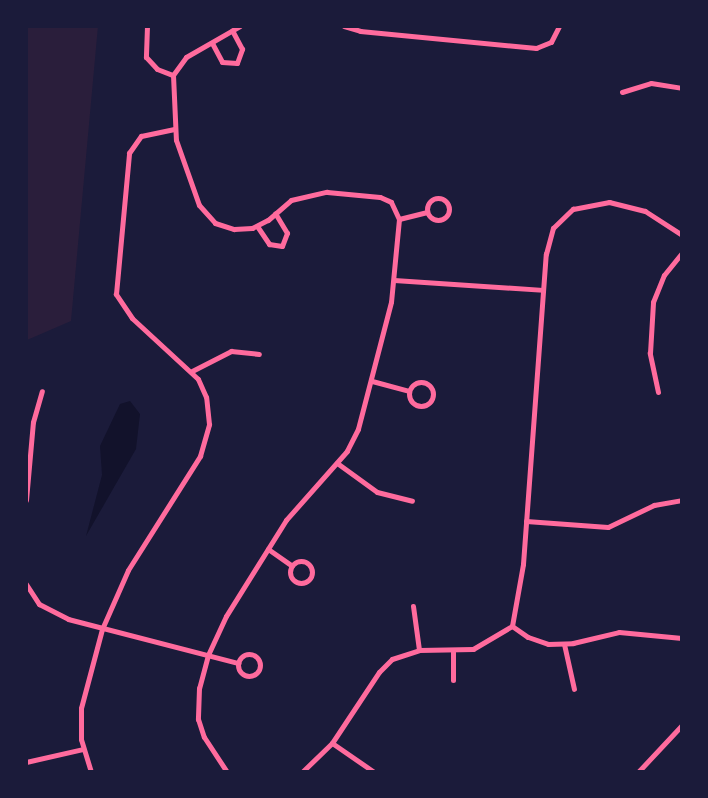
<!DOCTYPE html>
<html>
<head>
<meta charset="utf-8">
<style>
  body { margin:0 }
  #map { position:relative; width:708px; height:798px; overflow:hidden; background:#1b1b3a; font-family:"Nunito Sans",sans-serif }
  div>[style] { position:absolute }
  .green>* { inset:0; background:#2a1e3b }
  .water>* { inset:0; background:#12122b }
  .minor>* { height:5px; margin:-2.5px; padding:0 2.5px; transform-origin:2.5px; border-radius:2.5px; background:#ff6b9d }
  .minor>.ring { margin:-2.5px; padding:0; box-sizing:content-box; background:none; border:5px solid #ff6b9d; border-radius:50% }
  span { translate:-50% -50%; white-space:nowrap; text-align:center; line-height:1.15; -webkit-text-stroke:7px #1b1b3a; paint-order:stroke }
  .frame { position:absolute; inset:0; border:28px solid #1b1b3a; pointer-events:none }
</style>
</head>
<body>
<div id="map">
  <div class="green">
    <div style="clip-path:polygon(26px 26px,98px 26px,71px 321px,27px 340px,26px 365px)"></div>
  </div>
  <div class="water">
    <div style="clip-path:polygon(130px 401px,140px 414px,136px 449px,86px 536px,102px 475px,100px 446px,120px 404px)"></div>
  </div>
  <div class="minor">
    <div style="left:147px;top:26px;width:31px;rotate:92deg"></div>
    <div style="left:146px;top:57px;width:16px;rotate:47deg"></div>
    <div style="left:157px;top:69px;width:17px;rotate:21deg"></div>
    <div style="left:173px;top:75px;width:65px;rotate:87.4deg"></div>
    <div style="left:176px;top:140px;width:69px;rotate:70.5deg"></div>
    <div style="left:199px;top:205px;width:24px;rotate:48deg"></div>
    <div style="left:215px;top:223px;width:20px;rotate:18deg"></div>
    <div style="left:234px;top:229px;width:18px;rotate:-3deg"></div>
    <div style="left:252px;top:228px;width:18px;rotate:-27deg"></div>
    <div style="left:268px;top:220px;width:30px;rotate:-41deg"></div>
    <div style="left:291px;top:200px;width:37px;rotate:-13deg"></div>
    <div style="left:327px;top:192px;width:53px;rotate:5.4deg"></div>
    <div style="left:380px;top:197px;width:12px;rotate:24deg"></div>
    <div style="left:391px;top:202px;width:19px;rotate:65deg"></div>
    <div style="left:399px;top:219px;width:83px;rotate:95.5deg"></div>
    <div style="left:391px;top:302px;width:131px;rotate:104.6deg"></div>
    <div style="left:358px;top:429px;width:25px;rotate:117deg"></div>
    <div style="left:347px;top:451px;width:92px;rotate:131.5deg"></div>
    <div style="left:286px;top:520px;width:113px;rotate:122deg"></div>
    <div style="left:226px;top:616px;width:43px;rotate:114.8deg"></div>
    <div style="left:208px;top:655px;width:34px;rotate:105deg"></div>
    <div style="left:199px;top:688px;width:31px;rotate:92deg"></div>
    <div style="left:198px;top:719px;width:19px;rotate:72deg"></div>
    <div style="left:204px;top:737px;width:42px;rotate:56.7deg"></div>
    <div style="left:344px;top:26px;width:17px;rotate:17deg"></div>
    <div style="left:360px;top:31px;width:177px;rotate:5.5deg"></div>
    <div style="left:536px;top:48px;width:16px;rotate:-22deg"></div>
    <div style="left:551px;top:42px;width:18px;rotate:-63deg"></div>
    <div style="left:212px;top:43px;width:21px;rotate:62deg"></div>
    <div style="left:222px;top:62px;width:15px;rotate:4deg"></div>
    <div style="left:237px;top:63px;width:15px;rotate:-70deg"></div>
    <div style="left:242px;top:49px;width:21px;rotate:-118deg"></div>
    <div style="left:173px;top:75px;width:22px;rotate:-54deg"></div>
    <div style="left:186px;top:57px;width:62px;rotate:-29.9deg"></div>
    <div style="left:622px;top:92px;width:30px;rotate:-17deg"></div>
    <div style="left:651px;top:83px;width:31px;rotate:9deg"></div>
    <div class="ring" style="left:427px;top:198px;width:17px;height:17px"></div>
    <div style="left:399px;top:219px;width:29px;rotate:-14deg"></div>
    <div style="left:257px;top:226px;width:22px;rotate:56deg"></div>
    <div style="left:269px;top:244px;width:13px;rotate:9deg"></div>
    <div style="left:282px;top:246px;width:14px;rotate:-69deg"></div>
    <div style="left:287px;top:233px;width:23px;rotate:-121deg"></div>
    <div style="left:394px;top:280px;width:149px;rotate:3.8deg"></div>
    <div style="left:192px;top:371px;width:44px;rotate:-27.1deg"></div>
    <div style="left:231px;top:351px;width:28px;rotate:6deg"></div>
    <div style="left:372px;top:381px;width:38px;rotate:15deg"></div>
    <div class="ring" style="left:409px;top:382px;width:19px;height:19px"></div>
    <div style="left:658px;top:392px;width:40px;rotate:-102deg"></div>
    <div style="left:650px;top:353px;width:51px;rotate:-86.6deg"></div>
    <div style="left:653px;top:302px;width:29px;rotate:-68deg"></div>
    <div style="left:664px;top:275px;width:28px;rotate:-51deg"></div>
    <div style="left:337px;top:463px;width:49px;rotate:35.9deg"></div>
    <div style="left:377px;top:492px;width:36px;rotate:14deg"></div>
    <div style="left:26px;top:500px;width:78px;rotate:-84.9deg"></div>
    <div style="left:33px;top:422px;width:32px;rotate:-74deg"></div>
    <div style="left:526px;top:521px;width:82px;rotate:4.2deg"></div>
    <div style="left:608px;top:527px;width:51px;rotate:-25.6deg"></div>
    <div style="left:654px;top:505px;width:28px;rotate:-10deg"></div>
    <div style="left:268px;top:549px;width:29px;rotate:35deg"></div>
    <div class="ring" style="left:290px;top:561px;width:17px;height:17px"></div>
    <div style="left:26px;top:584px;width:24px;rotate:57deg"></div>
    <div style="left:39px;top:604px;width:33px;rotate:27deg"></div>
    <div style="left:68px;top:619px;width:176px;rotate:14.5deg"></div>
    <div style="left:413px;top:606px;width:44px;rotate:82.2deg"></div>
    <div style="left:512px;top:626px;width:63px;rotate:-79.9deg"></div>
    <div style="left:523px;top:564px;width:311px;rotate:-85.8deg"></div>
    <div style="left:546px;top:254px;width:27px;rotate:-75deg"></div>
    <div style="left:553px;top:228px;width:28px;rotate:-44deg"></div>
    <div style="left:573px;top:209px;width:37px;rotate:-11deg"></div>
    <div style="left:609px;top:202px;width:37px;rotate:14deg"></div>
    <div style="left:645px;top:211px;width:44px;rotate:33deg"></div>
    <div style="left:512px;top:626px;width:19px;rotate:35deg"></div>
    <div style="left:528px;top:637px;width:21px;rotate:19deg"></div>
    <div style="left:548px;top:644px;width:25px;rotate:-2deg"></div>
    <div style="left:573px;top:643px;width:47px;rotate:-13.4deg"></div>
    <div style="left:619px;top:632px;width:63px;rotate:5.4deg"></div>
    <div style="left:564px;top:644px;width:46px;rotate:77.5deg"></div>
    <div style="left:453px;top:652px;width:28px;rotate:90deg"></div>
    <div class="ring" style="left:238px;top:654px;width:17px;height:17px"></div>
    <div style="left:332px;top:743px;width:51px;rotate:34.6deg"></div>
    <div style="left:26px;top:762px;width:58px;rotate:-12.8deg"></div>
    <div style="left:91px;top:772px;width:34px;rotate:-107deg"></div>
    <div style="left:81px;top:739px;width:31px;rotate:-90deg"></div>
    <div style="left:81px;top:708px;width:82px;rotate:-75.1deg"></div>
    <div style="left:102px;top:629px;width:64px;rotate:-66.2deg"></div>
    <div style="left:128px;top:570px;width:135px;rotate:-57.7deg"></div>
    <div style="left:200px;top:456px;width:33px;rotate:-74deg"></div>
    <div style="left:209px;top:424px;width:27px;rotate:-96deg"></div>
    <div style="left:206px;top:397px;width:20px;rotate:-114deg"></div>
    <div style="left:198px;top:379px;width:90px;rotate:-137.3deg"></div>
    <div style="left:132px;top:318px;width:29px;rotate:-124deg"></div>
    <div style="left:116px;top:294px;width:142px;rotate:-84.7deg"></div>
    <div style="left:129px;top:153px;width:21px;rotate:-55deg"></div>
    <div style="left:141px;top:136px;width:34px;rotate:-12deg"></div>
    <div style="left:302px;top:772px;width:42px;rotate:-44deg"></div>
    <div style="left:332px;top:743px;width:85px;rotate:-56.5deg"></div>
    <div style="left:379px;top:672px;width:18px;rotate:-45deg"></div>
    <div style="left:392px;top:659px;width:28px;rotate:-18deg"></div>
    <div style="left:419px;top:650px;width:54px;rotate:-1.1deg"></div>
    <div style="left:473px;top:649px;width:45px;rotate:-30.5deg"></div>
    <div style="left:638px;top:772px;width:64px;rotate:-46.9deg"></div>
  </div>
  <div class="frame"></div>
</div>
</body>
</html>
